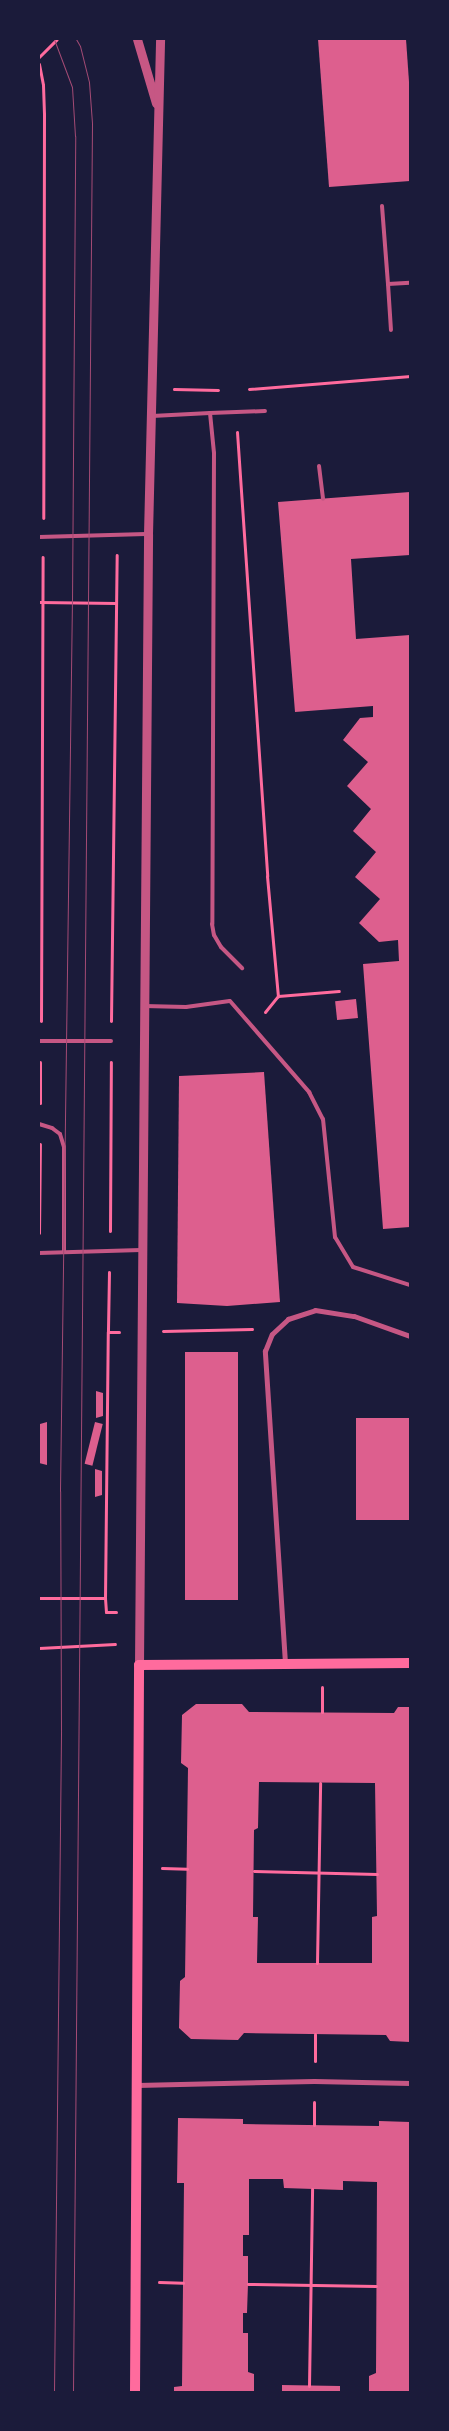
<!DOCTYPE html>
<html>
<head>
<meta charset="utf-8">
<style>
  body { margin:0 }
  #map { position:relative; width:449px; height:2431px; overflow:hidden; background:#1b1b3a; font-family:Barlow,sans-serif }
  div>[style] { position:absolute }
  .building>* { inset:0; background:#dd5f8e; transform-origin:0 0 }
  .path>* { height:3px; margin:-1.5px; padding:0 1.5px; transform-origin:1.5px; border-radius:1.5px; background:#ff6b9d }
  .service>* { height:4px; margin:-2px; padding:0 2px; transform-origin:2px; border-radius:2px; background:#c65784 }
  .pedestrian>* { height:4.5px; margin:-2.25px; padding:0 2.25px; transform-origin:2.25px; border-radius:2.25px; background:#c65784 }
  .minor>* { height:5px; margin:-2.5px; padding:0 2.5px; transform-origin:2.5px; border-radius:2.5px; background:#c65784 }
  .tertiary>* { height:9px; margin:-4.5px; padding:0 4.5px; transform-origin:4.5px; border-radius:4.5px; background:#c65784 }
  .secondary>* { height:10px; margin:-5px; padding:0 5px; transform-origin:5px; border-radius:5px; background:#ff6b9d }
  .tram>* { height:1px; margin:-0.5px; padding:0 0.5px; transform-origin:0.5px; border-radius:0.5px; background:#a44b75 }
  span { translate:-50% -50%; white-space:nowrap; text-align:center; line-height:1.15; -webkit-text-stroke:5px #1b1b3a; paint-order:stroke }
  .frame { position:absolute; inset:0; border:40px solid #1b1b3a; pointer-events:none }
</style>
</head>
<body>
<div id="map">
  <div class="building">
    <div style="clip-path:polygon(318px 39px,406px 39px,410px 96px,410px 181px,329px 187px)"></div>
    <div style="clip-path:polygon(410px 492px,410px 555px,351px 559px,356px 639px,410px 635px,410px 1227px,383px 1229px,363px 964px,399px 961px,398px 940px,379px 942px,359px 923px,380px 899px,355px 877px,376px 852px,353px 831px,371px 809px,347px 786px,368px 762px,343px 740px,360px 718px,373px 717px,373px 706px,295px 712px,278px 502px)"></div>
    <div style="left:356px;top:999px;width:19px;height:21px;rotate:84deg"></div>
    <div style="clip-path:polygon(264px 1072px,280px 1302px,227px 1306px,177px 1303px,179px 1076px)"></div>
    <div style="left:185px;top:1352px;width:53px;height:248px"></div>
    <div style="clip-path:polygon(96px 1391px,103px 1393px,103px 1416px,96px 1418px)"></div>
    <div style="left:410px;top:1418px;width:102px;height:54px;rotate:90deg"></div>
    <div style="clip-path:polygon(47px 1422px,47px 1465px,39px 1463px,40px 1424px)"></div>
    <div style="left:95px;top:1422px;width:8px;height:43px;rotate:14deg"></div>
    <div style="clip-path:polygon(95px 1469px,102px 1471px,102px 1495px,95px 1497px)"></div>
    <div style="clip-path:polygon(evenodd,196px 1704px,242px 1704px,249px 1712px,394px 1713px,398px 1707px,410px 1707px,410px 2042px,390px 2041px,386px 2035px,244px 2033px,238px 2040px,191px 2039px,179px 2028px,180px 1981px,185px 1977px,188px 1768px,181px 1763px,182px 1715px,196px 1704px,259px 1782px,375px 1783px,377px 1916px,372px 1917px,372px 1963px,257px 1963px,258px 1917px,253px 1917px,254px 1830px,258px 1828px,259px 1782px)"></div>
    <div style="clip-path:polygon(178px 2118px,243px 2119px,243px 2124px,379px 2126px,379px 2121px,410px 2122px,410px 2392px,369px 2392px,369px 2376px,376px 2373px,377px 2182px,343px 2181px,343px 2190px,284px 2188px,283px 2179px,249px 2179px,249px 2235px,243px 2235px,243px 2256px,248px 2256px,248px 2284px,247px 2313px,243px 2313px,243px 2333px,248px 2333px,248px 2372px,254px 2374px,254px 2392px,174px 2392px,174px 2387px,182px 2386px,184px 2183px,177px 2183px)"></div>
    <div style="clip-path:polygon(282px 2385px,340px 2386px,340px 2392px,282px 2392px)"></div>
  </div>
  <div class="path">
    <div style="left:39px;top:57px;width:25px;rotate:-45deg"></div>
    <div style="left:39px;top:64px;width:21px;rotate:79deg"></div>
    <div style="left:43px;top:85px;width:29px;rotate:88deg"></div>
    <div style="left:44px;top:114px;width:404px;rotate:90.1deg"></div>
    <div style="left:174px;top:389px;width:44px;rotate:1.3deg"></div>
    <div style="left:249px;top:389px;width:162px;rotate:-4.6deg"></div>
    <div style="left:237px;top:432px;width:445px;rotate:86.1deg"></div>
    <div style="left:267px;top:876px;width:121px;rotate:84.8deg"></div>
    <div style="left:39px;top:602px;width:77px;rotate:0.7deg"></div>
    <div style="left:265px;top:1012px;width:21px;rotate:-51deg"></div>
    <div style="left:278px;top:996px;width:61px;rotate:-4.7deg"></div>
    <div style="left:41px;top:1021px;width:464px;rotate:-89.8deg"></div>
    <div style="left:111px;top:1021px;width:466px;rotate:-89.3deg"></div>
    <div style="left:40px;top:1103px;width:41px;rotate:-90deg"></div>
    <div style="left:110px;top:1231px;width:169px;rotate:-89.7deg"></div>
    <div style="left:39px;top:1233px;width:89px;rotate:-89.4deg"></div>
    <div style="left:109px;top:1272px;width:60px;rotate:91deg"></div>
    <div style="left:108px;top:1332px;width:11px"></div>
    <div style="left:163px;top:1331px;width:89px;rotate:-1.3deg"></div>
    <div style="left:39px;top:1598px;width:66px"></div>
    <div style="left:105px;top:1598px;width:266px;rotate:-89.4deg"></div>
    <div style="left:105px;top:1598px;width:14px;rotate:86deg"></div>
    <div style="left:106px;top:1612px;width:10px"></div>
    <div style="left:39px;top:1648px;width:76px;rotate:-3deg"></div>
    <div style="left:322px;top:1712px;width:25px;rotate:-90deg"></div>
    <div style="left:162px;top:1868px;width:25px;rotate:2deg"></div>
    <div style="left:254px;top:1871px;width:123px;rotate:1.4deg"></div>
    <div style="left:317px;top:1963px;width:180px;rotate:-89deg"></div>
    <div style="left:315px;top:2061px;width:27px;rotate:-90deg"></div>
    <div style="left:314px;top:2125px;width:23px;rotate:-90deg"></div>
    <div style="left:159px;top:2282px;width:24px;rotate:2deg"></div>
    <div style="left:248px;top:2284px;width:128px;rotate:0.9deg"></div>
    <div style="left:309px;top:2386px;width:197px;rotate:-89.1deg"></div>
  </div>
  <div class="service">
    <div style="left:382px;top:206px;width:78px;rotate:85.6deg"></div>
    <div style="left:388px;top:284px;width:22px;rotate:-3deg"></div>
    <div style="left:388px;top:284px;width:46px;rotate:86.3deg"></div>
    <div style="left:210px;top:413px;width:55px;rotate:-2.1deg"></div>
    <div style="left:152px;top:416px;width:58px;rotate:-3deg"></div>
    <div style="left:210px;top:413px;width:40px;rotate:84.3deg"></div>
    <div style="left:214px;top:453px;width:471px;rotate:90.2deg"></div>
    <div style="left:212px;top:924px;width:11px;rotate:80deg"></div>
    <div style="left:214px;top:935px;width:14px;rotate:60deg"></div>
    <div style="left:221px;top:947px;width:30px;rotate:45deg"></div>
    <div style="left:319px;top:466px;width:33px;rotate:83deg"></div>
    <div style="left:39px;top:537px;width:107px;rotate:-1.6deg"></div>
    <div style="left:144px;top:1006px;width:42px;rotate:1.4deg"></div>
    <div style="left:186px;top:1007px;width:44px;rotate:-7.8deg"></div>
    <div style="left:230px;top:1001px;width:121px;rotate:49deg"></div>
    <div style="left:309px;top:1092px;width:30px;rotate:63deg"></div>
    <div style="left:323px;top:1119px;width:119px;rotate:84.2deg"></div>
    <div style="left:335px;top:1237px;width:35px;rotate:59deg"></div>
    <div style="left:353px;top:1267px;width:60px;rotate:17.5deg"></div>
    <div style="left:39px;top:1124px;width:14px;rotate:17deg"></div>
    <div style="left:52px;top:1128px;width:10px;rotate:37deg"></div>
    <div style="left:60px;top:1134px;width:14px;rotate:73deg"></div>
    <div style="left:64px;top:1147px;width:104px;rotate:90deg"></div>
    <div style="left:39px;top:1253px;width:102px;rotate:-1.7deg"></div>
  </div>
  <div class="pedestrian">
    <div style="left:39px;top:1041px;width:72px"></div>
    <div style="left:137px;top:2085px;width:177px;rotate:-1.3deg"></div>
    <div style="left:314px;top:2081px;width:96px;rotate:1.2deg"></div>
  </div>
  <div class="minor">
    <div style="left:285px;top:1663px;width:313px;rotate:-93.7deg"></div>
    <div style="left:265px;top:1351px;width:18px;rotate:-68deg"></div>
    <div style="left:272px;top:1334px;width:22px;rotate:-43deg"></div>
    <div style="left:288px;top:1319px;width:28px;rotate:-18deg"></div>
    <div style="left:315px;top:1310px;width:39px;rotate:9deg"></div>
    <div style="left:354px;top:1316px;width:59px;rotate:19.7deg"></div>
  </div>
  <div class="tertiary">
    <div style="left:137px;top:39px;width:67px;rotate:73.5deg"></div>
    <div style="left:139px;top:1665px;width:1131px;rotate:-89.54deg"></div>
    <div style="left:148px;top:534px;width:495px;rotate:-88.6deg"></div>
  </div>
  <div class="secondary">
    <div style="left:135px;top:2392px;width:727px;rotate:-89.68deg"></div>
    <div style="left:139px;top:1665px;width:271px;rotate:-0.4deg"></div>
  </div>
  <div class="tram">
    <div style="left:54px;top:2392px;width:661px;rotate:-89.39deg"></div>
    <div style="left:61px;top:1731px;width:240px;rotate:-90.2deg"></div>
    <div style="left:60px;top:1491px;width:888px;rotate:-89.23deg"></div>
    <div style="left:72px;top:603px;width:467px;rotate:-89.6deg"></div>
    <div style="left:75px;top:136px;width:49px;rotate:-93.5deg"></div>
    <div style="left:72px;top:87px;width:51px;rotate:-110.6deg"></div>
    <div style="left:73px;top:2392px;width:2269px;rotate:-89.52deg"></div>
    <div style="left:92px;top:123px;width:41px;rotate:-94.2deg"></div>
    <div style="left:89px;top:82px;width:37px;rotate:-104deg"></div>
    <div style="left:80px;top:46px;width:8px;rotate:-120deg"></div>
  </div>
  <div class="frame"></div>
</div>
</body>
</html>
